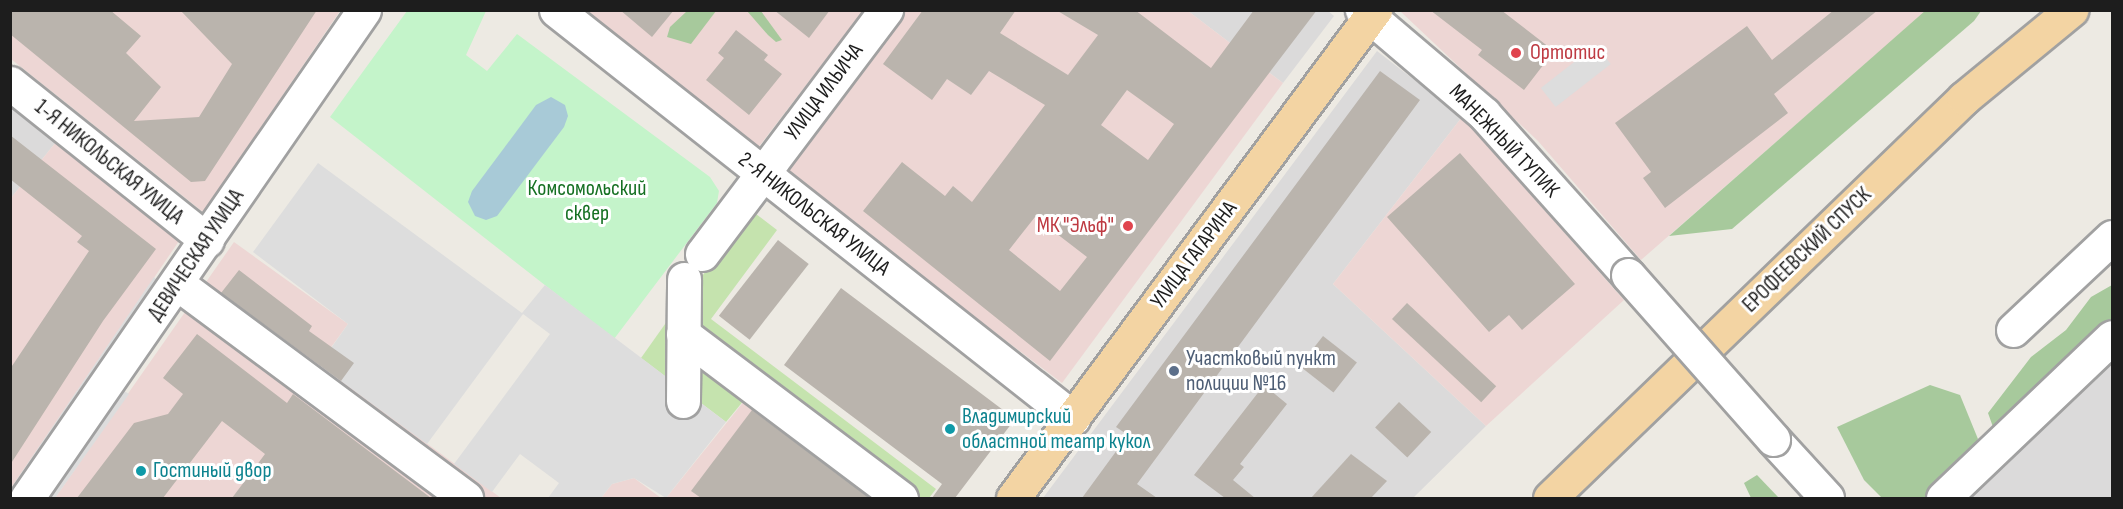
<!DOCTYPE html>
<html>
<head>
<meta charset="utf-8">
<style>
  body { margin:0 }
  #map { position:relative; width:2123px; height:509px; overflow:hidden; background:#edeae3; font-family:"Sofia Sans Condensed",sans-serif }
  div>[style] { position:absolute }
  .residential>* { inset:0; background:#dbdada }
  .commercial>* { inset:0; background:#edd6d4 }
  .grass>* { inset:0; background:#c5e3ae }
  .forest>* { inset:0; background:#a7c99c }
  .park>* { inset:0; background:#c4f4ca }
  .parking>* { inset:0; background:#ddd; transform-origin:0 0 }
  .water>* { inset:0; background:#a8cad7 }
  .building>* { inset:0; background:#bab4ad; transform-origin:0 0 }
  .roads { filter:drop-shadow(2px 0 #a1a1a1) drop-shadow(-2px 0 #a1a1a1) drop-shadow(0 2px #a1a1a1) drop-shadow(0 -2px #a1a1a1) }
  .minor>* { height:33px; margin:-16.5px; padding:0 16.5px; transform-origin:16.5px; border-radius:16.5px; background:#fff }
  .major>* { height:33px; margin:-16.5px; padding:0 16.5px; transform-origin:16.5px; border-radius:16.5px; background:#f3d4a3 }
  .bridges { filter:drop-shadow(2px 0 #a1a1a1) drop-shadow(-2px 0 #a1a1a1) drop-shadow(0 2px #a1a1a1) drop-shadow(0 -2px #a1a1a1) }
  .minor-bridge>* { height:33px; margin:-16.5px; padding:0 16.5px; transform-origin:16.5px; border-radius:16.5px; background:#fff }
  .dots>* { width:16px; height:16px; translate:-50% -50%; box-sizing:border-box; border:3px solid #fff; border-radius:50% }
  span { translate:-50% -50%; white-space:nowrap; text-align:center; line-height:1.15; -webkit-text-stroke:6px #fff; paint-order:stroke }
  .health-label { font-size:22px; color:#be3a42 }
  .left { translate:0 -50%; text-align:left }
  .right { translate:-100% -50%; text-align:right }
  .street-label { font-size:22px; color:#1d1d1d }
  .park-label { font-size:22px; color:#157022 }
  .service-label { font-size:22px; color:#4e5e75 }
  .culture-label { font-size:22px; color:#0d838f }
  .frame { position:absolute; inset:0; border:12px solid #1d1d1d; pointer-events:none }
</style>
</head>
<body>
<div id="map">
  <div class="residential">
    <div style="clip-path:polygon(1327px 10px,1334px 16px,1283px 83px,1188px 11px)"></div>
    <div style="clip-path:polygon(1377px 51px,1462px 117px,1333px 284px,1486px 426px,1413px 498px,1043px 498px)"></div>
    <div style="clip-path:polygon(11px 105px,56px 142px,11px 198px)"></div>
    <div style="clip-path:polygon(2112px 358px,2112px 498px,1963px 498px)"></div>
  </div>
  <div class="commercial">
    <div style="clip-path:polygon(10px 11px,340px 11px,203px 212px,11px 59px)"></div>
    <div style="clip-path:polygon(580px 11px,863px 11px,757px 149px)"></div>
    <div style="clip-path:polygon(901px 11px,1188px 11px,1283px 83px,1062px 383px,780px 170px)"></div>
    <div style="clip-path:polygon(1400px 11px,1926px 11px,1641px 260px,1538px 141px)"></div>
    <div style="clip-path:polygon(1462px 117px,1624px 300px,1486px 426px,1333px 284px)"></div>
    <div style="clip-path:polygon(56px 142px,179px 241px,11px 488px,11px 198px)"></div>
    <div style="clip-path:polygon(234px 242px,348px 324px,319px 364px,501px 498px,55px 498px)"></div>
    <div style="clip-path:polygon(745px 400px,877px 498px,666px 498px)"></div>
    <div style="clip-path:polygon(634px 478px,661px 498px,601px 498px,612px 484px)"></div>
  </div>
  <div class="grass">
    <div style="clip-path:polygon(752px 211px,777px 230px,711px 319px,936px 489px,929px 498px,912px 498px,693px 333px,696px 284px)"></div>
    <div style="clip-path:polygon(675px 310px,674px 383px,641px 358px)"></div>
    <div style="clip-path:polygon(692px 359px,745px 399px,726px 422px,693px 397px)"></div>
  </div>
  <div class="forest">
    <div style="clip-path:polygon(1926px 10px,1981px 11px,1974px 21px,1732px 229px,1669px 236px)"></div>
    <div style="clip-path:polygon(687px 11px,716px 11px,691px 44px,667px 37px,670px 27px)"></div>
    <div style="clip-path:polygon(747px 11px,761px 11px,782px 40px,776px 42px,768px 35px)"></div>
    <div style="clip-path:polygon(2112px 285px,2112px 323px,2000px 431px,1993px 427px,1988px 413px,2031px 357px,2066px 330px,2091px 297px)"></div>
    <div style="clip-path:polygon(1930px 385px,1960px 395px,1978px 439px,1959px 473px,1924px 498px,1882px 498px,1864px 480px,1837px 427px)"></div>
    <div style="clip-path:polygon(1757px 475px,1779px 498px,1751px 498px,1744px 483px)"></div>
  </div>
  <div class="park">
    <div style="clip-path:polygon(407px 11px,486px 11px,466px 55px,487px 71px,517px 34px,710px 177px,719px 191px,717px 203px,614px 339px,330px 117px)"></div>
  </div>
  <div class="parking">
    <div style="left:1596px;top:45px;width:24px;height:70px;rotate:52deg"></div>
    <div style="clip-path:polygon(318px 163px,522px 313px,545px 285px,726px 422px,666px 498px,634px 478px,612px 484px,601px 498px,548px 498px,559px 483px,520px 454px,492px 492px,454px 464px,550px 334px,523px 314px,427px 444px,319px 365px,348px 324px,253px 252px)"></div>
    <div style="clip-path:polygon(154px 277px,165px 289px,20px 498px,11px 498px,11px 488px)"></div>
    <div style="clip-path:polygon(118px 387px,129px 394px,55px 498px,42px 498px)"></div>
  </div>
  <div class="water">
    <div style="clip-path:polygon(551px 97px,565px 105px,568px 116px,564px 127px,497px 216px,486px 220px,475px 216px,468px 202px,472px 191px,536px 105px)"></div>
  </div>
  <div class="building">
    <div style="clip-path:polygon(10px 10px,110px 10px,141px 36px,126px 53px,161px 87px,134px 121px,199px 117px,232px 64px,180px 10px,317px 10px,205px 181px,191px 182px,10px 34px)"></div>
    <div style="clip-path:polygon(620px 10px,674px 10px,652px 37px)"></div>
    <div style="clip-path:polygon(774px 10px,830px 10px,809px 38px)"></div>
    <div style="clip-path:polygon(evenodd,923px 10px,1016px 10px,1000px 33px,1068px 75px,1098px 35px,1056px 10px,1135px 10px,1211px 68px,1254px 10px,1317px 10px,1050px 361px,863px 211px,902px 162px,945px 196px,953px 186px,972px 202px,1045px 105px,989px 71px,971px 95px,947px 79px,932px 100px,883px 64px,923px 10px,1127px 90px,1174px 124px,1148px 160px,1101px 125px,1127px 90px,923px 10px,1035px 217px,1087px 257px,1060px 291px,1009px 250px,1035px 217px)"></div>
    <div style="clip-path:polygon(1430px 10px,1501px 10px,1554px 51px,1524px 90px,1478px 55px,1482px 50px)"></div>
    <div style="clip-path:polygon(1834px 10px,1878px 10px,1774px 94px,1788px 113px,1665px 208px,1643px 178px,1651px 172px,1615px 123px,1747px 26px,1772px 60px)"></div>
    <div style="clip-path:polygon(736px 30px,768px 55px,764px 60px,782px 74px,749px 115px,706px 80px,724px 58px,718px 53px)"></div>
    <div style="clip-path:polygon(1380px 71px,1420px 100px,1137px 484px,1157px 498px,1082px 498px,1128px 435px,1116px 427px)"></div>
    <div style="clip-path:polygon(10px 135px,156px 249px,103px 321px,10px 465px,10px 369px,89px 251px,77px 242px,82px 236px,10px 179px)"></div>
    <div style="clip-path:polygon(1460px 153px,1575px 284px,1522px 330px,1509px 315px,1489px 332px,1387px 217px)"></div>
    <div style="left:778px;top:240px;width:39px;height:96px;rotate:38deg"></div>
    <div style="clip-path:polygon(239px 270px,312px 326px,309px 331px,354px 363px,341px 381px,221px 293px)"></div>
    <div style="clip-path:polygon(841px 288px,1015px 419px,955px 498px,932px 498px,942px 484px,784px 365px)"></div>
    <div style="left:1407px;top:303px;width:122px;height:22px;rotate:43deg"></div>
    <div style="clip-path:polygon(197px 334px,287px 403px,293px 394px,431px 498px,232px 498px,265px 454px,222px 421px,163px 498px,77px 498px,134px 423px,168px 414px,183px 394px,163px 378px)"></div>
    <div style="left:1323px;top:336px;width:43px;height:38px;rotate:38deg"></div>
    <div style="clip-path:polygon(1264px 385px,1287px 404px,1240px 464px,1244px 467px,1233px 480px,1255px 498px,1225px 498px,1194px 475px)"></div>
    <div style="left:1399px;top:402px;width:44px;height:35px;rotate:43deg"></div>
    <div style="clip-path:polygon(752px 410px,791px 439px,870px 498px,701px 498px,691px 491px)"></div>
    <div style="clip-path:polygon(1351px 454px,1387px 481px,1371px 498px,1311px 498px)"></div>
  </div>
  <div class="roads">
    <div class="minor">
      <div style="left:556px;top:10px;width:659px;rotate:38.28deg"></div>
      <div style="left:1362px;top:10px;width:160px;rotate:40.4deg"></div>
      <div style="left:1484px;top:114px;width:216px;rotate:48.2deg"></div>
      <div style="left:10px;top:83px;width:252px;rotate:38.6deg"></div>
      <div style="left:702px;top:254px;width:306px;rotate:-53deg"></div>
      <div style="left:178px;top:284px;width:359px;rotate:36.6deg"></div>
      <div style="left:2013px;top:330px;width:136px;rotate:-43.2deg"></div>
      <div style="left:683px;top:334px;width:273px;rotate:37deg"></div>
      <div style="left:683px;top:401px;width:122px;rotate:-89.5deg"></div>
      <div style="left:1773px;top:439px;width:80px;rotate:47.5deg"></div>
      <div style="left:27px;top:498px;width:593px;rotate:-55.37deg"></div>
      <div style="left:1943px;top:498px;width:233px;rotate:-43.6deg"></div>
    </div>
    <div class="major">
      <div style="left:1013px;top:498px;width:608px;rotate:-53.43deg"></div>
      <div style="left:1550px;top:498px;width:576px;rotate:-44.01deg"></div>
      <div style="left:1964px;top:98px;width:139px;rotate:-39.4deg"></div>
    </div>
  </div>
  <div class="bridges">
    <div class="minor-bridge">
      <div style="left:1628px;top:275px;width:219px;rotate:48.5deg"></div>
    </div>
  </div>
  <div class="dots">
    <div style="left:1516px;top:53px;background:#e0444e"></div>
    <div style="left:1128px;top:226px;background:#e0444e"></div>
    <div style="left:1174px;top:371px;background:#5c6f8a"></div>
    <div style="left:950px;top:429px;background:#0f9aa8"></div>
    <div style="left:141px;top:471px;background:#0f9aa8"></div>
  </div>
  <div class="health-label">
    <span class="left" style="left:1530px;top:53px">Ортотис</span>
    <span class="right" style="left:1114px;top:226px">МК "Эльф"</span>
  </div>
  <div class="street-label">
    <span style="left:824px;top:92px;rotate:-53deg">УЛИЦА ИЛЬИЧА</span>
    <span style="left:1504px;top:141px;rotate:46deg">МАНЕЖНЫЙ ТУПИК</span>
    <span style="left:109px;top:162px;rotate:39deg">1-Я НИКОЛЬСКАЯ УЛИЦА</span>
    <span style="left:814px;top:214px;rotate:38deg">2-Я НИКОЛЬСКАЯ УЛИЦА</span>
    <span style="left:1807px;top:250px;rotate:-44deg">ЕРОФЕЕВСКИЙ СПУСК</span>
    <span style="left:196px;top:255px;rotate:-56deg">ДЕВИЧЕСКАЯ УЛИЦА</span>
    <span style="left:1194px;top:255px;rotate:-53deg">УЛИЦА ГАГАРИНА</span>
  </div>
  <div class="park-label">
    <span style="left:587px;top:201px">Комсомольский<br>сквер</span>
  </div>
  <div class="service-label">
    <span class="left" style="left:1186px;top:371px">Участковый пункт<br>полиции №16</span>
  </div>
  <div class="culture-label">
    <span class="left" style="left:962px;top:429px">Владимирский<br>областной театр кукол</span>
    <span class="left" style="left:153px;top:471px">Гостиный двор</span>
  </div>
  <div class="frame"></div>
</div>
</body>
</html>
